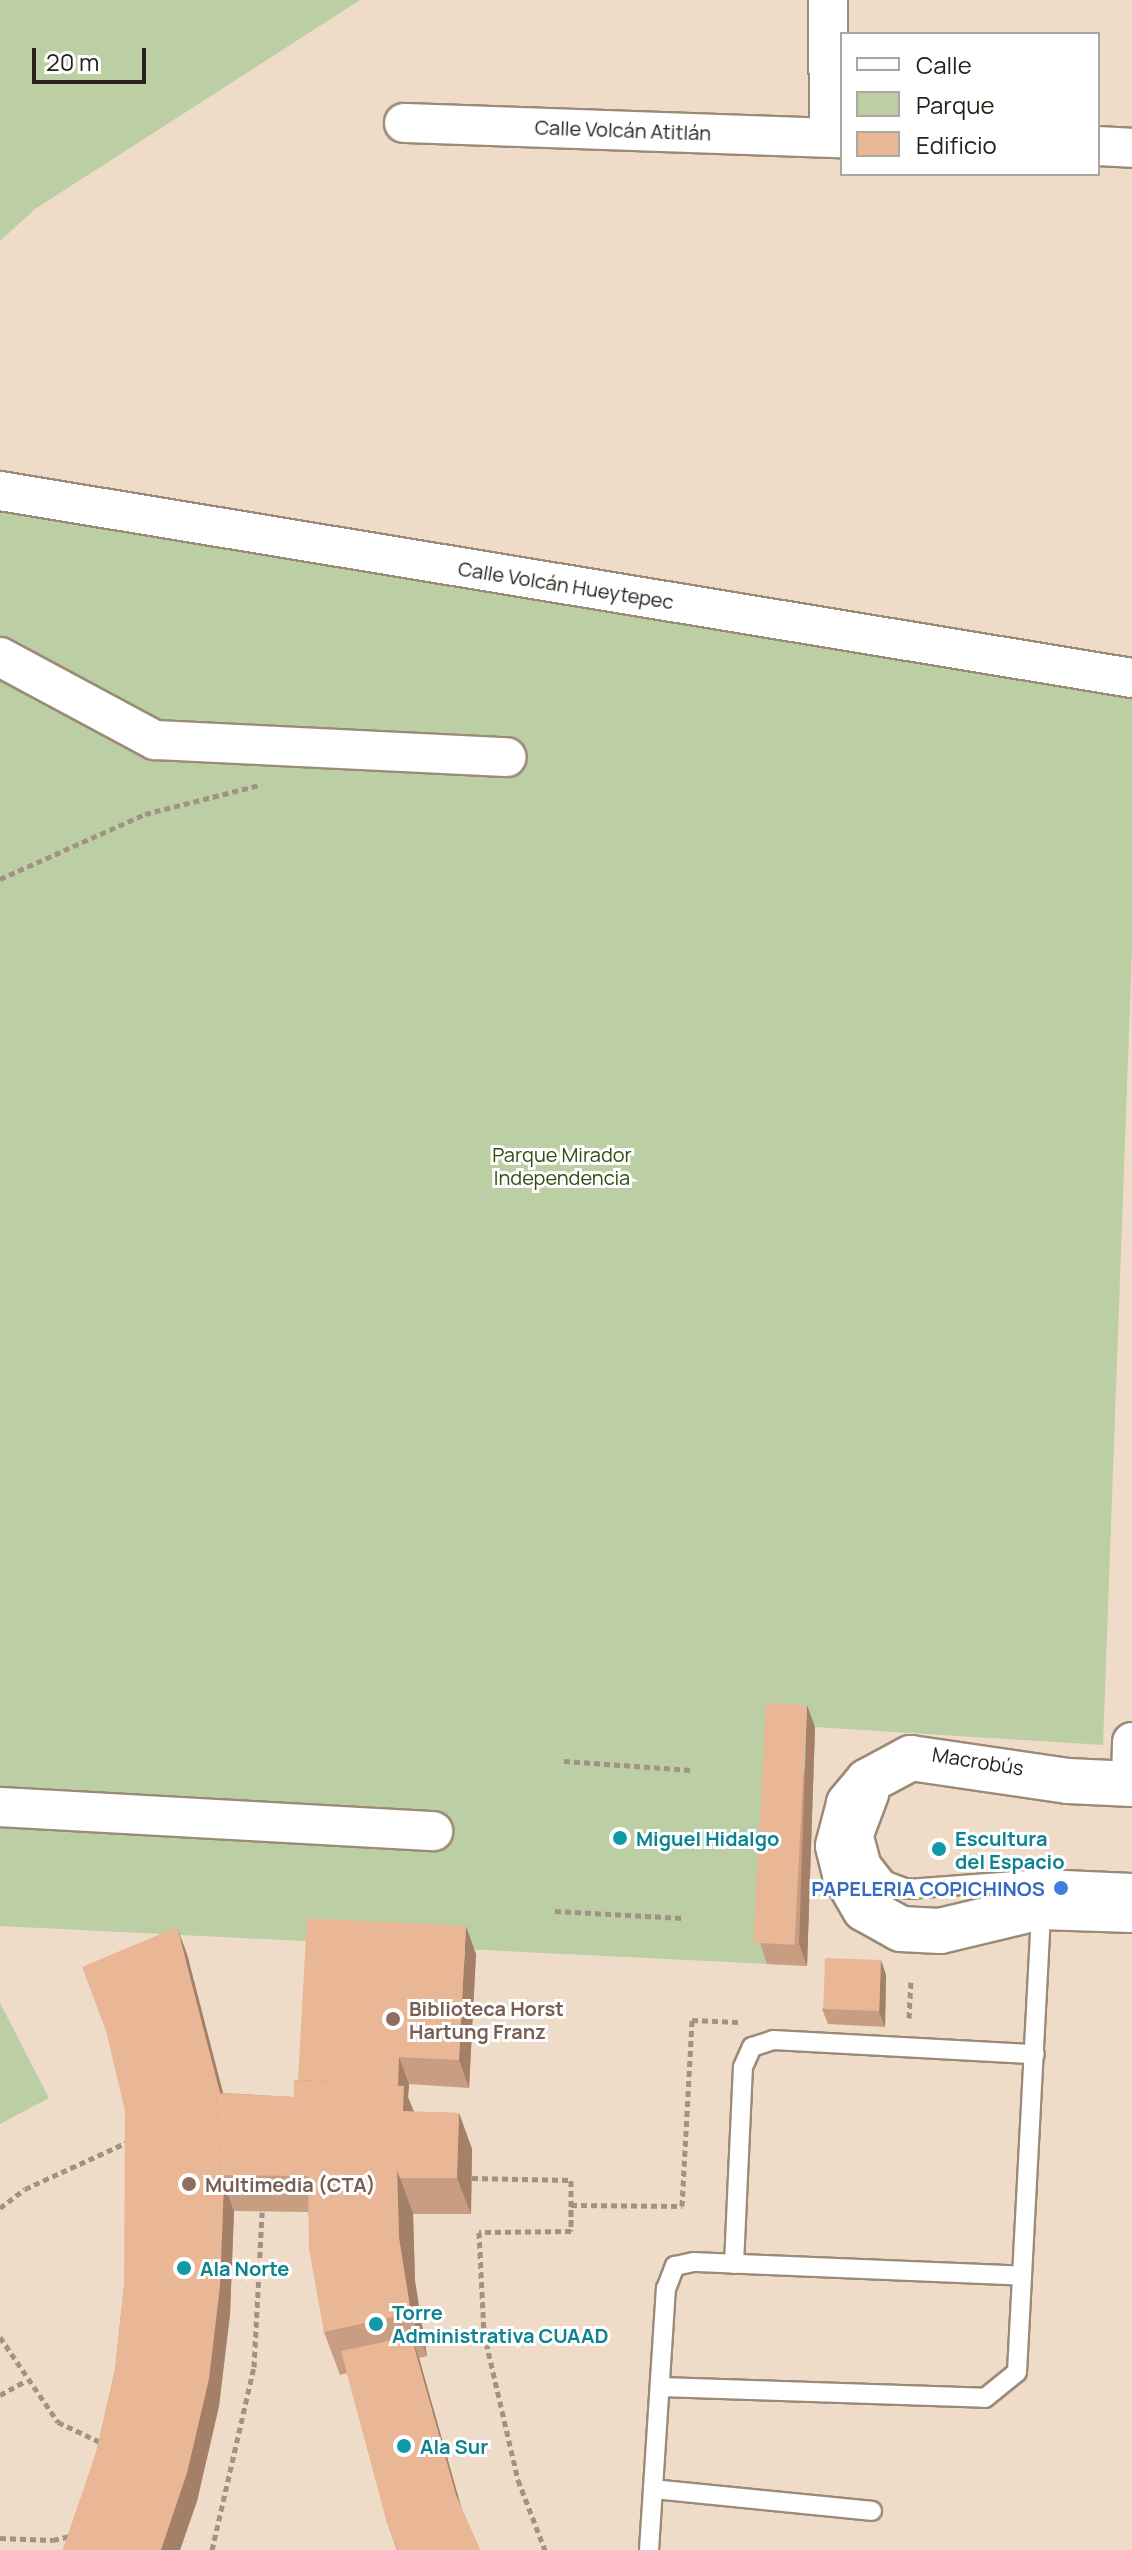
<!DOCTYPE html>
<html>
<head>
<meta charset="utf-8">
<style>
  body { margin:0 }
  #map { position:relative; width:1132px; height:2550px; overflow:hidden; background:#eedcc8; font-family:Manrope,sans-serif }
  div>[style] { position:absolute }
  .green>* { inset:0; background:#bccea4 }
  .path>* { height:5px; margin-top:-2.5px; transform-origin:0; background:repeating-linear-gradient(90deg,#a19384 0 6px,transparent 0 10px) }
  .roads { filter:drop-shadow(2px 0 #9b8a77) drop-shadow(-2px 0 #9b8a77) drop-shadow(0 2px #9b8a77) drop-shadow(0 -2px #9b8a77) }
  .lane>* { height:18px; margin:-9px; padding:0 9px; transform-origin:9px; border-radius:9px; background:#fff }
  .street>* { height:38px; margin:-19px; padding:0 19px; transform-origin:19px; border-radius:19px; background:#fff }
  .secondary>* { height:44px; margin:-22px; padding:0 22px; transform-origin:22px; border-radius:22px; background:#fff }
  .wall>* { inset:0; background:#c99d81 }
  .shaded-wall>* { inset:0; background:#a48069 }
  .building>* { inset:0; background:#eab796; transform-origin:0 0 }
  .dots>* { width:22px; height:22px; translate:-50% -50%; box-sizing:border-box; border:4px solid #fff; border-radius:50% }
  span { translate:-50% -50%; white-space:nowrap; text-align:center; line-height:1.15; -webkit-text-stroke:6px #fff; paint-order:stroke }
  .street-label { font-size:20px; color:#28211a }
  .park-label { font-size:20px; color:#354810 }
  .culture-label { font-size:20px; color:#0d838f; font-weight:700 }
  .left { translate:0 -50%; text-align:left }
  .shop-label { font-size:20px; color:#366cbe; font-weight:700 }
  .right { translate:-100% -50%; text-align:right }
  .education-label { font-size:20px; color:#785e54; font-weight:700 }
  .legend { position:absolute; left:840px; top:32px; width:260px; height:144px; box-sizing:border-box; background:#fff; border:2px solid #a9a6a3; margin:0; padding:10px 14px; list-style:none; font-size:24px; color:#28211a }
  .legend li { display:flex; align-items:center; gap:16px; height:40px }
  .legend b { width:40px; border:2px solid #a9a6a3 }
  .scale { position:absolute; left:32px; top:48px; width:114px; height:36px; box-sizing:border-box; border:4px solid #28211a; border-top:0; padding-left:10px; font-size:24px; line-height:28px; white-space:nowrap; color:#28211a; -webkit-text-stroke:6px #fff; paint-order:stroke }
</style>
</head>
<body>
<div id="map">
  <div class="green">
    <div style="clip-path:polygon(0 0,360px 0,35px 209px,0 241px)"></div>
    <div style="clip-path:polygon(0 506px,1132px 686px,1132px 949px,1103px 1745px,815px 1727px,807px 1966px,0 1926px)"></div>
    <div style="clip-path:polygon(0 2003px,49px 2098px,0 2124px)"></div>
  </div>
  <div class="path">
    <div style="left:0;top:879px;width:159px;rotate:-24.1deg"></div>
    <div style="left:145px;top:814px;width:119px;rotate:-14.2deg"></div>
    <div style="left:564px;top:1761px;width:128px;rotate:4deg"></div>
    <div style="left:555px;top:1911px;width:128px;rotate:3.1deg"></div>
    <div style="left:909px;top:2018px;width:38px;rotate:-87deg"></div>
    <div style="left:472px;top:2178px;width:99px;rotate:1.2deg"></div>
    <div style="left:571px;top:2180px;width:51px;rotate:90deg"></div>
    <div style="left:571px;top:2231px;width:92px;rotate:179.4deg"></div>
    <div style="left:479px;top:2232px;width:101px;rotate:87.2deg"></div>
    <div style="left:484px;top:2333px;width:151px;rotate:77deg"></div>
    <div style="left:518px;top:2480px;width:75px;rotate:68.9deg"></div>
    <div style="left:571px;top:2205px;width:111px;rotate:0.5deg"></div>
    <div style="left:682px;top:2206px;width:186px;rotate:-86.9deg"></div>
    <div style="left:692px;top:2020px;width:46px;rotate:2.5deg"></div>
    <div style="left:0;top:2208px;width:31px;rotate:-37deg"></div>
    <div style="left:25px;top:2189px;width:115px;rotate:-24.6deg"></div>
    <div style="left:0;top:2337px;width:103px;rotate:55.7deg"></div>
    <div style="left:58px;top:2422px;width:49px;rotate:25.5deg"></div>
    <div style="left:0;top:2395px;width:29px;rotate:-29deg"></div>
    <div style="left:0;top:2538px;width:53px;rotate:2.2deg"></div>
    <div style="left:53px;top:2540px;width:22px;rotate:-13deg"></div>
    <div style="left:212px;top:2550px;width:188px;rotate:-77.1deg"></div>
    <div style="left:254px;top:2367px;width:155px;rotate:-87deg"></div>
  </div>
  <div class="roads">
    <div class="lane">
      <div style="left:879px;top:1796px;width:43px;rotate:110.6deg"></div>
      <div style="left:864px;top:1836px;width:27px;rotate:75deg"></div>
      <div style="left:871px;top:1862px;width:24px;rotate:52deg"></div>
      <div style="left:886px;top:1881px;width:23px;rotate:20deg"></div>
      <div style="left:908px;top:1889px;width:134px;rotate:-4.3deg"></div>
      <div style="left:1042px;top:1879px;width:90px;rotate:2.5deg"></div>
      <div style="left:734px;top:2264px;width:197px;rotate:-87.4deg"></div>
      <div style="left:743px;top:2067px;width:22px;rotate:-66deg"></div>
      <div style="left:752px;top:2047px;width:22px;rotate:-18deg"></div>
      <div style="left:773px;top:2040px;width:262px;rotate:3.1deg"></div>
      <div style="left:661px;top:2387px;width:324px;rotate:1.9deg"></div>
      <div style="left:985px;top:2398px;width:41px;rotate:-39.1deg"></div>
      <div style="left:1017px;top:2372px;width:466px;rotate:-87deg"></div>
      <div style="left:653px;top:2489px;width:220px;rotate:5.7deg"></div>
      <div style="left:649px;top:2550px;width:262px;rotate:-86.3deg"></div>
      <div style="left:666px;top:2289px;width:25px;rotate:-69deg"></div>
      <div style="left:675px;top:2266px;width:19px;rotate:-12deg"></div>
      <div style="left:694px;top:2262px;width:328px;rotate:2.4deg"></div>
    </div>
    <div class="street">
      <div style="left:828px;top:0;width:137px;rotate:89.6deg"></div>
      <div style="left:404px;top:123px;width:438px;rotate:2deg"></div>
      <div style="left:1098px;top:146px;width:34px;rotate:3deg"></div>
      <div style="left:0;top:491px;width:1147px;rotate:9.38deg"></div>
      <div style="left:0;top:657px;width:176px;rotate:28.2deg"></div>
      <div style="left:155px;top:740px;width:352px;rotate:2.8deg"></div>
      <div style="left:1131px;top:1784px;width:42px;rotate:-88.6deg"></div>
      <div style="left:0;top:1807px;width:434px;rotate:3.2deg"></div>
    </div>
    <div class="secondary">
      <div style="left:1132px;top:1784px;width:64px;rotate:-177.3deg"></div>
      <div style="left:1068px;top:1781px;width:159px;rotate:-171.7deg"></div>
      <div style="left:911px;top:1758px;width:49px;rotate:151.9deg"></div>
      <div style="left:868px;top:1781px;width:30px;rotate:130deg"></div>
      <div style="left:849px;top:1804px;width:43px;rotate:104.7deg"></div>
      <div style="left:838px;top:1846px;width:30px;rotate:76deg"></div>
      <div style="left:845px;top:1875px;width:39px;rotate:60deg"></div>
      <div style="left:865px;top:1909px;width:41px;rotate:29.1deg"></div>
      <div style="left:901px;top:1929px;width:39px;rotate:3deg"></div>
      <div style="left:940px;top:1931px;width:104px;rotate:-13.4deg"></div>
      <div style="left:1041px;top:1907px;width:91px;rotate:1.9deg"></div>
    </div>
  </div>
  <div class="wall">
    <div style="clip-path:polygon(815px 1727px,807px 1966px,767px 1964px,760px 1943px)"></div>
    <div style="clip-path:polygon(187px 1954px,223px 2093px,294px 2097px,298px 2080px,476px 1954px,469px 2088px,409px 2084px,408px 2097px,414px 2112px,459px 2113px,472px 2149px,471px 2214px,413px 2214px,415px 2281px,427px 2356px,419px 2358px,461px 2507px,480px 2550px,397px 2550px,387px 2522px,347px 2373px,340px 2375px,324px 2332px,308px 2212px,234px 2211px,230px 2314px,219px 2406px,197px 2501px,180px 2550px,63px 2550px,96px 2453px,115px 2370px,124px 2285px)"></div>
    <div style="clip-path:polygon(881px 1960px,886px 1975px,885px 2027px,828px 2024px,822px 2009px)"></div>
  </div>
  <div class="shaded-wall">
    <div style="clip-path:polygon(807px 1705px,815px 1727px,807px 1966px,799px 1944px)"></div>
    <div style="clip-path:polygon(466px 1926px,476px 1954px,469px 2088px,459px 2060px)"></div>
    <div style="clip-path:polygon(177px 1927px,187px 1954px,230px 2120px,220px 2093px)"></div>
    <div style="clip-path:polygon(881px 1960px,886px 1975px,885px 2027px,879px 2012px)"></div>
    <div style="clip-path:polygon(399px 2057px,409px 2084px,408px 2097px,418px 2122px,416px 2147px,397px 2094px)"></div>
    <div style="clip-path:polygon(459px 2113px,472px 2149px,471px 2214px,457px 2178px)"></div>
    <div style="clip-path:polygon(397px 2170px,413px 2213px,415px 2281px,427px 2356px,411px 2313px,399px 2238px)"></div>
    <div style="clip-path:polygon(224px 2184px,234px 2211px,230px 2314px,219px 2406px,197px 2501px,180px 2550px,161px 2550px)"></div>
    <div style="clip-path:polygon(411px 2336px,419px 2358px,464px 2517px,456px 2495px)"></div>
  </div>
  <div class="building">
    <div style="left:766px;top:1703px;width:41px;height:240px;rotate:3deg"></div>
    <div style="clip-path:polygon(307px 1918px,466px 1926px,459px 2060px,399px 2057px,398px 2086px,298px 2080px)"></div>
    <div style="clip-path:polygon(177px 1927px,220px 2093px,216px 2093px,221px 2175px,224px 2184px,220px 2286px,209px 2379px,187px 2473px,161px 2550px,63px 2550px,96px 2453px,115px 2370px,124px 2285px,125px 2111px,106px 2031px,82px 1967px)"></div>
    <div style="left:825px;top:1958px;width:56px;height:51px;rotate:2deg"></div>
    <div style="clip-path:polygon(294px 2080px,404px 2086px,403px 2111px,459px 2113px,457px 2178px,400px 2178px,397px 2170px,308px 2170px,308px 2176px,221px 2175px,216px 2093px,294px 2097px)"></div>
    <div style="clip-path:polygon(308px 2170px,397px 2170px,399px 2238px,411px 2313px,324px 2332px,309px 2249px)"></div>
    <div style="clip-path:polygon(411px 2336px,456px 2495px,480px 2550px,398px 2550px,387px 2522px,341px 2351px)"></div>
  </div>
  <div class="dots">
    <div style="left:620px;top:1838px;background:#0f9aa8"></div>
    <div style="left:939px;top:1849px;background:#0f9aa8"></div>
    <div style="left:1061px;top:1888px;background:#3f7fe0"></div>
    <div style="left:393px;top:2019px;background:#8d6e63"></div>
    <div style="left:189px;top:2184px;background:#8d6e63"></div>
    <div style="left:184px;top:2268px;background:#0f9aa8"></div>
    <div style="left:376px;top:2324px;background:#0f9aa8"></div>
    <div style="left:404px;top:2446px;background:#0f9aa8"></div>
  </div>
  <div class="street-label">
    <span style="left:623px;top:130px;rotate:2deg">Calle Volcán Atitlán</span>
    <span style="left:566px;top:585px;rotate:9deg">Calle Volcán Hueytepec</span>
    <span style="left:978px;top:1761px;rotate:9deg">Macrobús</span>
  </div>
  <div class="park-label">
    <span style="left:562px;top:1166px">Parque Mirador<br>Independencia</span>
  </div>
  <div class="culture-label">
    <span class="left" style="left:636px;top:1838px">Miguel Hidalgo</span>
    <span class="left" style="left:955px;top:1850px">Escultura<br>del Espacio</span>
    <span class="left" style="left:200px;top:2268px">Ala Norte</span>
    <span class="left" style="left:392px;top:2324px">Torre<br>Administrativa CUAAD</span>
    <span class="left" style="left:420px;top:2446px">Ala Sur</span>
  </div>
  <div class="shop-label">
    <span class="right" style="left:1045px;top:1888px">PAPELERIA COPICHINOS</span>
  </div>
  <div class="education-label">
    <span class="left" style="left:409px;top:2020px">Biblioteca Horst<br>Hartung Franz</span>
    <span class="left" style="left:205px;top:2184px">Multimedia (CTA)</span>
  </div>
  <ul class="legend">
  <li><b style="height:10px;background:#fff"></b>Calle</li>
  <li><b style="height:22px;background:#bccea4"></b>Parque</li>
  <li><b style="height:22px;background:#eab796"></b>Edificio</li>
  </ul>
  <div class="scale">20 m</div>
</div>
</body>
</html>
